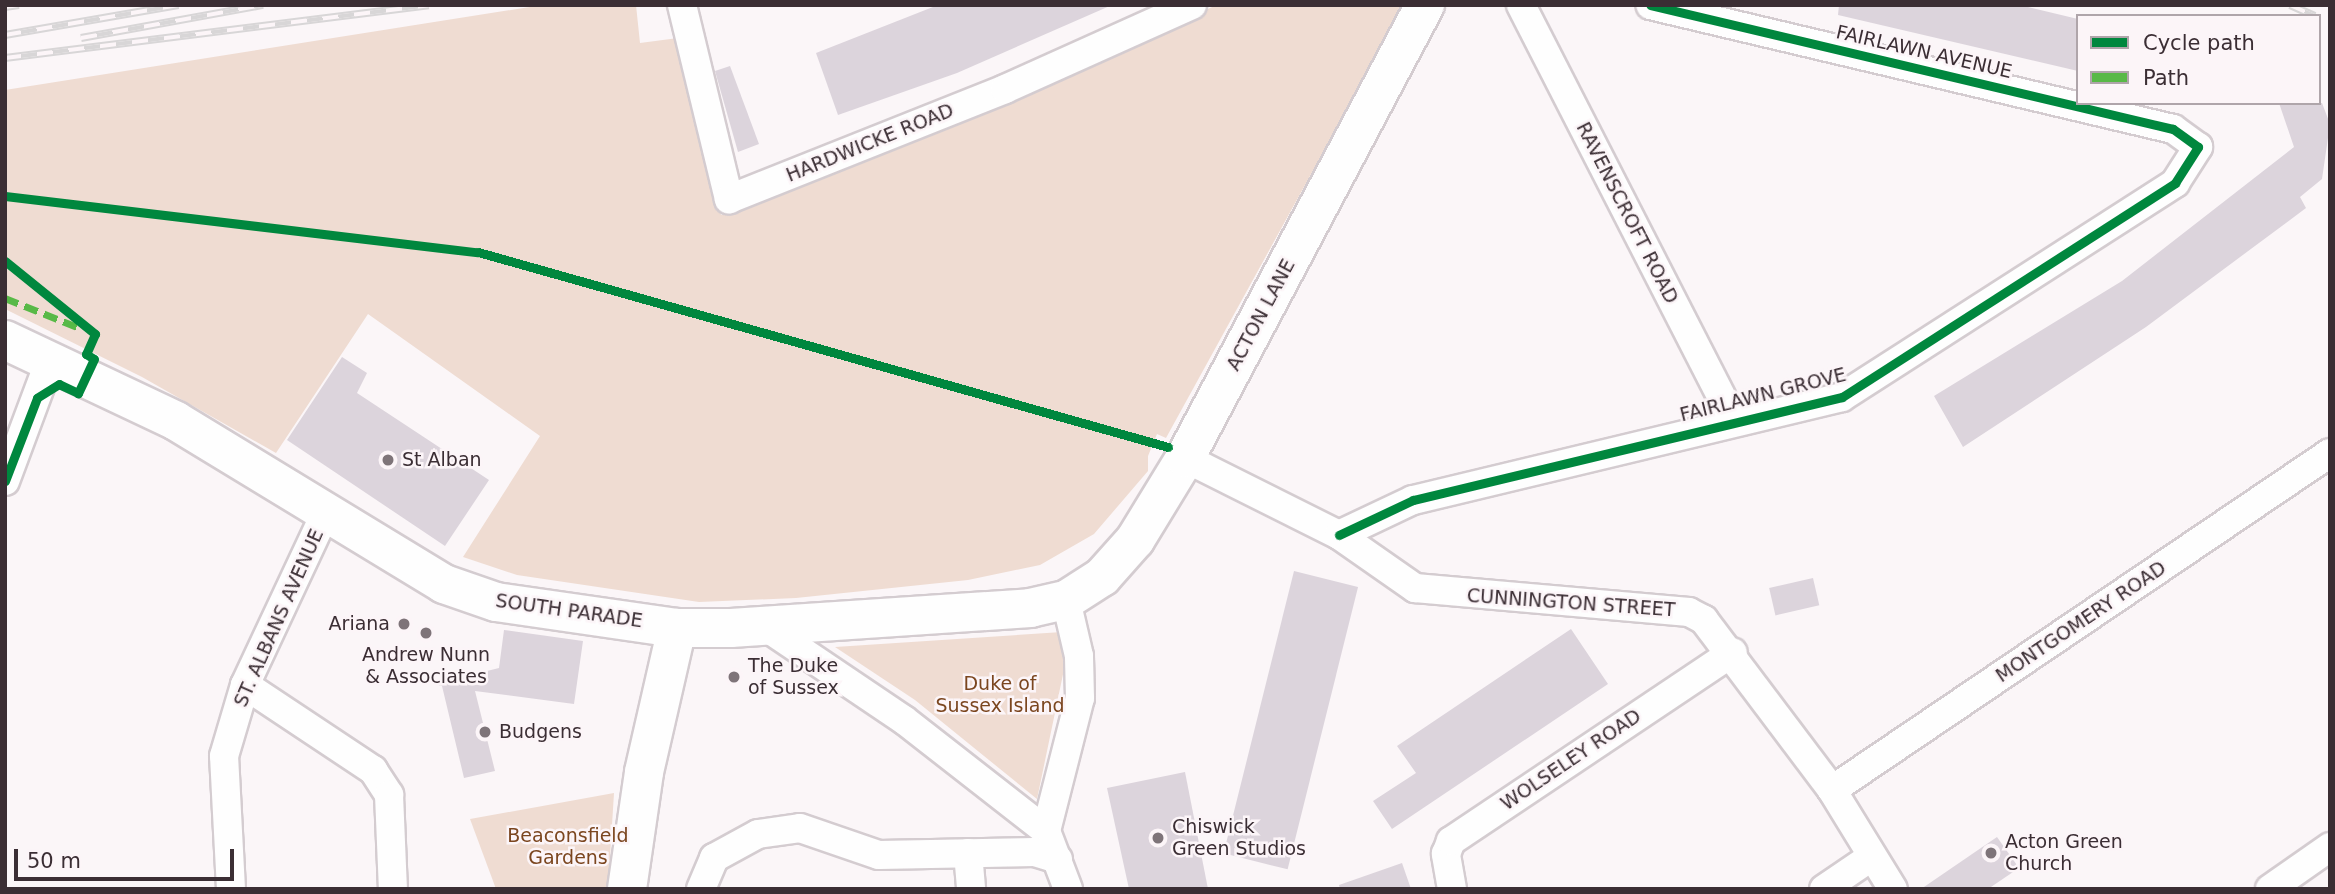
<!DOCTYPE html>
<html>
<head>
<meta charset="utf-8">
<style>
  body { margin:0 }
  #map { position:relative; width:2335px; height:894px; overflow:hidden; background:#fbf6f8; font-family:"DejaVu Sans",sans-serif }
  div>[style] { position:absolute }
  .green>* { inset:0; background:#efdcd2 }
  .building>* { inset:0; background:#dcd4dc; transform-origin:0 0 }
  .roads { filter:drop-shadow(2px 0 #d4ccd0) drop-shadow(-2px 0 #d4ccd0) drop-shadow(0 2px #d4ccd0) drop-shadow(0 -2px #d4ccd0) }
  .street>* { height:28px; margin:-14px; padding:0 14px; transform-origin:14px; border-radius:14px; background:#fefefe }
  .secondary>* { height:38px; margin:-19px; padding:0 19px; transform-origin:19px; border-radius:19px; background:#fefefe }
  .rail>* { height:8px; margin-top:-4px; transform-origin:0; background:repeating-linear-gradient(90deg,#fcf5f8 0 16px,#d8d6d7 0 32px); box-sizing:border-box; border-block:2px solid #d8d6d7 }
  .quiet>* { height:7px; margin-top:-3.5px; transform-origin:0; background:repeating-linear-gradient(90deg,#58b947 0 14px,transparent 0 21px) }
  .cycleway>* { height:9px; margin:-4.5px; padding:0 4.5px; transform-origin:4.5px; border-radius:4.5px; background:#00873e }
  .dots>* { width:19px; height:19px; translate:-50% -50%; box-sizing:border-box; border:4px solid #fcf5f8; border-radius:50% }
  span { translate:-50% -50%; white-space:nowrap; text-align:center; line-height:1.15; -webkit-text-stroke:5px #fcf5f8; paint-order:stroke }
  .street-label { font-size:19px; color:#3b2e34 }
  .poi-label { font-size:19px; color:#3b2e34 }
  .left { translate:0 -50%; text-align:left }
  .right { translate:-100% -50%; text-align:right }
  .park-label { font-size:19px; color:#7b461f }
  .frame { position:absolute; inset:0; border:7px solid #3b2e34; pointer-events:none }
  .legend { position:absolute; left:2076px; top:14px; width:245px; height:91px; box-sizing:border-box; background:#fcf5f8; border:2px solid #afa5aa; margin:0; padding:9px 12px; list-style:none; font-size:21px; color:#3b2e34 }
  .legend li { display:flex; align-items:center; gap:14px; height:35px }
  .legend b { width:35px; border:2px solid #afa5aa }
  .scale { position:absolute; left:14px; top:849px; width:220px; height:32px; box-sizing:border-box; border:4px solid #3b2e34; border-top:0; padding-left:9px; font-size:21px; line-height:24px; white-space:nowrap; color:#3b2e34; -webkit-text-stroke:5px #fcf5f8; paint-order:stroke }
</style>
</head>
<body>
<div id="map">
  <div class="green">
    <div style="clip-path:polygon(542px 5px,636px 5px,640px 43px,678px 38px,721px 215px,1217px 5px,1404px 5px,1166px 438px,1157px 434px,1148px 456px,1148px 471px,1094px 534px,1040px 565px,968px 580px,796px 598px,699px 602px,517px 575px,463px 557px,540px 436px,368px 314px,276px 453px,142px 377px,5px 309px,5px 90px)"></div>
    <div style="clip-path:polygon(1062px 632px,1066px 660px,1037px 799px,915px 700px,835px 647px)"></div>
    <div style="clip-path:polygon(614px 793px,608px 889px,496px 889px,470px 819px)"></div>
  </div>
  <div class="building">
    <div style="clip-path:polygon(938px 5px,1112px 5px,957px 73px,838px 115px,816px 53px)"></div>
    <div style="clip-path:polygon(1839px 5px,2020px 5px,2078px 19px,2078px 71px,1838px 15px)"></div>
    <div style="clip-path:polygon(730px 66px,759px 144px,738px 152px,715px 71px)"></div>
    <div style="clip-path:polygon(2279px 103px,2322px 103px,2330px 124px,2322px 179px,2300px 197px,2306px 208px,2146px 327px,1963px 447px,1934px 396px,2122px 281px,2294px 147px)"></div>
    <div style="clip-path:polygon(342px 357px,367px 373px,357px 393px,489px 480px,445px 546px,287px 440px)"></div>
    <div style="left:1294px;top:571px;width:66px;height:291px;rotate:14deg"></div>
    <div style="left:1813px;top:578px;width:28px;height:45px;rotate:77deg"></div>
    <div style="clip-path:polygon(1571px 629px,1608px 684px,1392px 829px,1373px 801px,1416px 773px,1397px 746px)"></div>
    <div style="clip-path:polygon(504px 630px,583px 641px,574px 704px,475px 691px,495px 771px,464px 778px,442px 686px,435px 684px,499px 668px)"></div>
    <div style="clip-path:polygon(1185px 772px,1208px 889px,1129px 889px,1107px 788px)"></div>
    <div style="clip-path:polygon(1997px 837px,2019px 868px,1988px 889px,1921px 889px)"></div>
    <div style="clip-path:polygon(1402px 863px,1411px 889px,1340px 889px,1339px 885px)"></div>
  </div>
  <div class="roads">
    <div class="street">
      <div style="left:682px;top:5px;width:200px;rotate:76.4deg"></div>
      <div style="left:729px;top:199px;width:297px;rotate:-21.7deg"></div>
      <div style="left:1005px;top:89px;width:205px;rotate:-24.2deg"></div>
      <div style="left:1521px;top:5px;width:467px;rotate:62.9deg"></div>
      <div style="left:1185px;top:458px;width:172px;rotate:26.6deg"></div>
      <div style="left:1339px;top:535px;width:93px;rotate:34.9deg"></div>
      <div style="left:1415px;top:588px;width:275px;rotate:5deg"></div>
      <div style="left:1689px;top:612px;width:17px;rotate:28deg"></div>
      <div style="left:1704px;top:620px;width:213px;rotate:53deg"></div>
      <div style="left:1832px;top:790px;width:116px;rotate:58.4deg"></div>
      <div style="left:5px;top:481px;width:132px;rotate:-69.6deg"></div>
      <div style="left:1339px;top:535px;width:82px;rotate:-25.3deg"></div>
      <div style="left:1413px;top:500px;width:441px;rotate:-13.5deg"></div>
      <div style="left:1842px;top:397px;width:396px;rotate:-32.7deg"></div>
      <div style="left:2175px;top:183px;width:43px;rotate:-57.4deg"></div>
      <div style="left:2198px;top:147px;width:31px;rotate:-144deg"></div>
      <div style="left:2173px;top:129px;width:537px;rotate:-166.66deg"></div>
      <div style="left:766px;top:627px;width:166px;rotate:34deg"></div>
      <div style="left:904px;top:720px;width:180px;rotate:38deg"></div>
      <div style="left:1046px;top:831px;width:62px;rotate:69.2deg"></div>
      <div style="left:245px;top:685px;width:154px;rotate:33.6deg"></div>
      <div style="left:373px;top:770px;width:30px;rotate:57deg"></div>
      <div style="left:389px;top:795px;width:94px;rotate:87.6deg"></div>
      <div style="left:1832px;top:790px;width:601px;rotate:-34.09deg"></div>
      <div style="left:1046px;top:831px;width:137px;rotate:-75.7deg"></div>
      <div style="left:1080px;top:698px;width:42px;rotate:-91.4deg"></div>
      <div style="left:1079px;top:656px;width:57px;rotate:-103.1deg"></div>
      <div style="left:968px;top:853px;width:36px;rotate:85deg"></div>
      <div style="left:231px;top:889px;width:133px;rotate:-93deg"></div>
      <div style="left:224px;top:756px;width:74px;rotate:-73.5deg"></div>
      <div style="left:245px;top:685px;width:189px;rotate:-64.9deg"></div>
      <div style="left:701px;top:889px;width:34px;rotate:-67deg"></div>
      <div style="left:714px;top:858px;width:50px;rotate:-28.6deg"></div>
      <div style="left:758px;top:834px;width:42px;rotate:-8.1deg"></div>
      <div style="left:800px;top:828px;width:83px;rotate:18.9deg"></div>
      <div style="left:879px;top:855px;width:156px;rotate:-1.1deg"></div>
      <div style="left:1035px;top:852px;width:24px;rotate:17deg"></div>
      <div style="left:1452px;top:889px;width:36px;rotate:-100deg"></div>
      <div style="left:1446px;top:854px;width:14px;rotate:-69deg"></div>
      <div style="left:1451px;top:841px;width:339px;rotate:-33.8deg"></div>
      <div style="left:1824px;top:889px;width:57px;rotate:-34.2deg"></div>
      <div style="left:2270px;top:889px;width:73px;rotate:-35deg"></div>
    </div>
    <div class="secondary">
      <div style="left:5px;top:340px;width:189px;rotate:25.3deg"></div>
      <div style="left:176px;top:421px;width:314px;rotate:31.3deg"></div>
      <div style="left:444px;top:584px;width:55px;rotate:19.1deg"></div>
      <div style="left:496px;top:602px;width:183px;rotate:8.2deg"></div>
      <div style="left:677px;top:628px;width:54px"></div>
      <div style="left:731px;top:628px;width:300px;rotate:-3.8deg"></div>
      <div style="left:1030px;top:608px;width:37px;rotate:-13deg"></div>
      <div style="left:1066px;top:600px;width:43px;rotate:-32.6deg"></div>
      <div style="left:1102px;top:577px;width:50px;rotate:-48.3deg"></div>
      <div style="left:1135px;top:540px;width:96px;rotate:-58.6deg"></div>
      <div style="left:1185px;top:458px;width:513px;rotate:-62.09deg"></div>
      <div style="left:627px;top:889px;width:118px;rotate:-81.7deg"></div>
      <div style="left:644px;top:772px;width:148px;rotate:-77.1deg"></div>
    </div>
  </div>
  <div class="rail">
    <div style="left:2290px;top:5px;width:27px;rotate:24deg"></div>
    <div style="left:5px;top:7px;width:14px;rotate:-8deg"></div>
    <div style="left:5px;top:35px;width:176px;rotate:-9.8deg"></div>
    <div style="left:81px;top:38px;width:185px;rotate:-10.3deg"></div>
    <div style="left:5px;top:58px;width:427px;rotate:-7.1deg"></div>
  </div>
  <div class="quiet">
    <div style="left:5px;top:298px;width:78px;rotate:21.9deg"></div>
  </div>
  <div class="cycleway">
    <div style="left:5px;top:196px;width:476px;rotate:6.8deg"></div>
    <div style="left:478px;top:252px;width:717px;rotate:15.78deg"></div>
    <div style="left:5px;top:261px;width:116px;rotate:39deg"></div>
    <div style="left:95px;top:334px;width:22px;rotate:114deg"></div>
    <div style="left:86px;top:354px;width:9px;rotate:32deg"></div>
    <div style="left:94px;top:359px;width:38px;rotate:115deg"></div>
    <div style="left:78px;top:393px;width:21px;rotate:-155deg"></div>
    <div style="left:59px;top:384px;width:26px;rotate:148deg"></div>
    <div style="left:37px;top:398px;width:89px;rotate:111.1deg"></div>
    <div style="left:1339px;top:535px;width:82px;rotate:-25.3deg"></div>
    <div style="left:1413px;top:500px;width:441px;rotate:-13.5deg"></div>
    <div style="left:1842px;top:397px;width:396px;rotate:-32.7deg"></div>
    <div style="left:2175px;top:183px;width:43px;rotate:-57.4deg"></div>
    <div style="left:2198px;top:147px;width:31px;rotate:-144deg"></div>
    <div style="left:2173px;top:129px;width:537px;rotate:-166.66deg"></div>
  </div>
  <div class="dots">
    <div style="left:388px;top:460px;background:#7e7479"></div>
    <div style="left:404px;top:624px;background:#7e7479"></div>
    <div style="left:426px;top:633px;background:#7e7479"></div>
    <div style="left:734px;top:677px;background:#7e7479"></div>
    <div style="left:485px;top:732px;background:#7e7479"></div>
    <div style="left:1158px;top:838px;background:#7e7479"></div>
    <div style="left:1991px;top:853px;background:#7e7479"></div>
  </div>
  <div class="street-label">
    <span style="left:1924px;top:52px;rotate:13deg">FAIRLAWN AVENUE</span>
    <span style="left:870px;top:143px;rotate:-22deg">HARDWICKE ROAD</span>
    <span style="left:1627px;top:213px;rotate:63deg">RAVENSCROFT ROAD</span>
    <span style="left:1261px;top:315px;rotate:-62deg">ACTON LANE</span>
    <span style="left:1763px;top:395px;rotate:-14deg">FAIRLAWN GROVE</span>
    <span style="left:1571px;top:603px;rotate:4deg">CUNNINGTON STREET</span>
    <span style="left:569px;top:611px;rotate:8deg">SOUTH PARADE</span>
    <span style="left:279px;top:618px;rotate:-66deg">ST. ALBANS AVENUE</span>
    <span style="left:2081px;top:622px;rotate:-34deg">MONTGOMERY ROAD</span>
    <span style="left:1571px;top:760px;rotate:-34deg">WOLSELEY ROAD</span>
  </div>
  <div class="poi-label">
    <span class="left" style="left:402px;top:460px">St Alban</span>
    <span class="right" style="left:390px;top:624px">Ariana</span>
    <span style="left:426px;top:666px">Andrew Nunn<br>&amp; Associates</span>
    <span class="left" style="left:748px;top:677px">The Duke<br>of Sussex</span>
    <span class="left" style="left:499px;top:732px">Budgens</span>
    <span class="left" style="left:1172px;top:838px">Chiswick<br>Green Studios</span>
    <span class="left" style="left:2005px;top:853px">Acton Green<br>Church</span>
  </div>
  <div class="park-label">
    <span style="left:1000px;top:695px">Duke of<br>Sussex Island</span>
    <span style="left:568px;top:847px">Beaconsfield<br>Gardens</span>
  </div>
  <div class="frame"></div>
  <ul class="legend">
  <li><b style="height:9px;background:#00873e"></b>Cycle path</li>
  <li><b style="height:9px;background:#58b947"></b>Path</li>
  </ul>
  <div class="scale">50 m</div>
</div>
</body>
</html>
